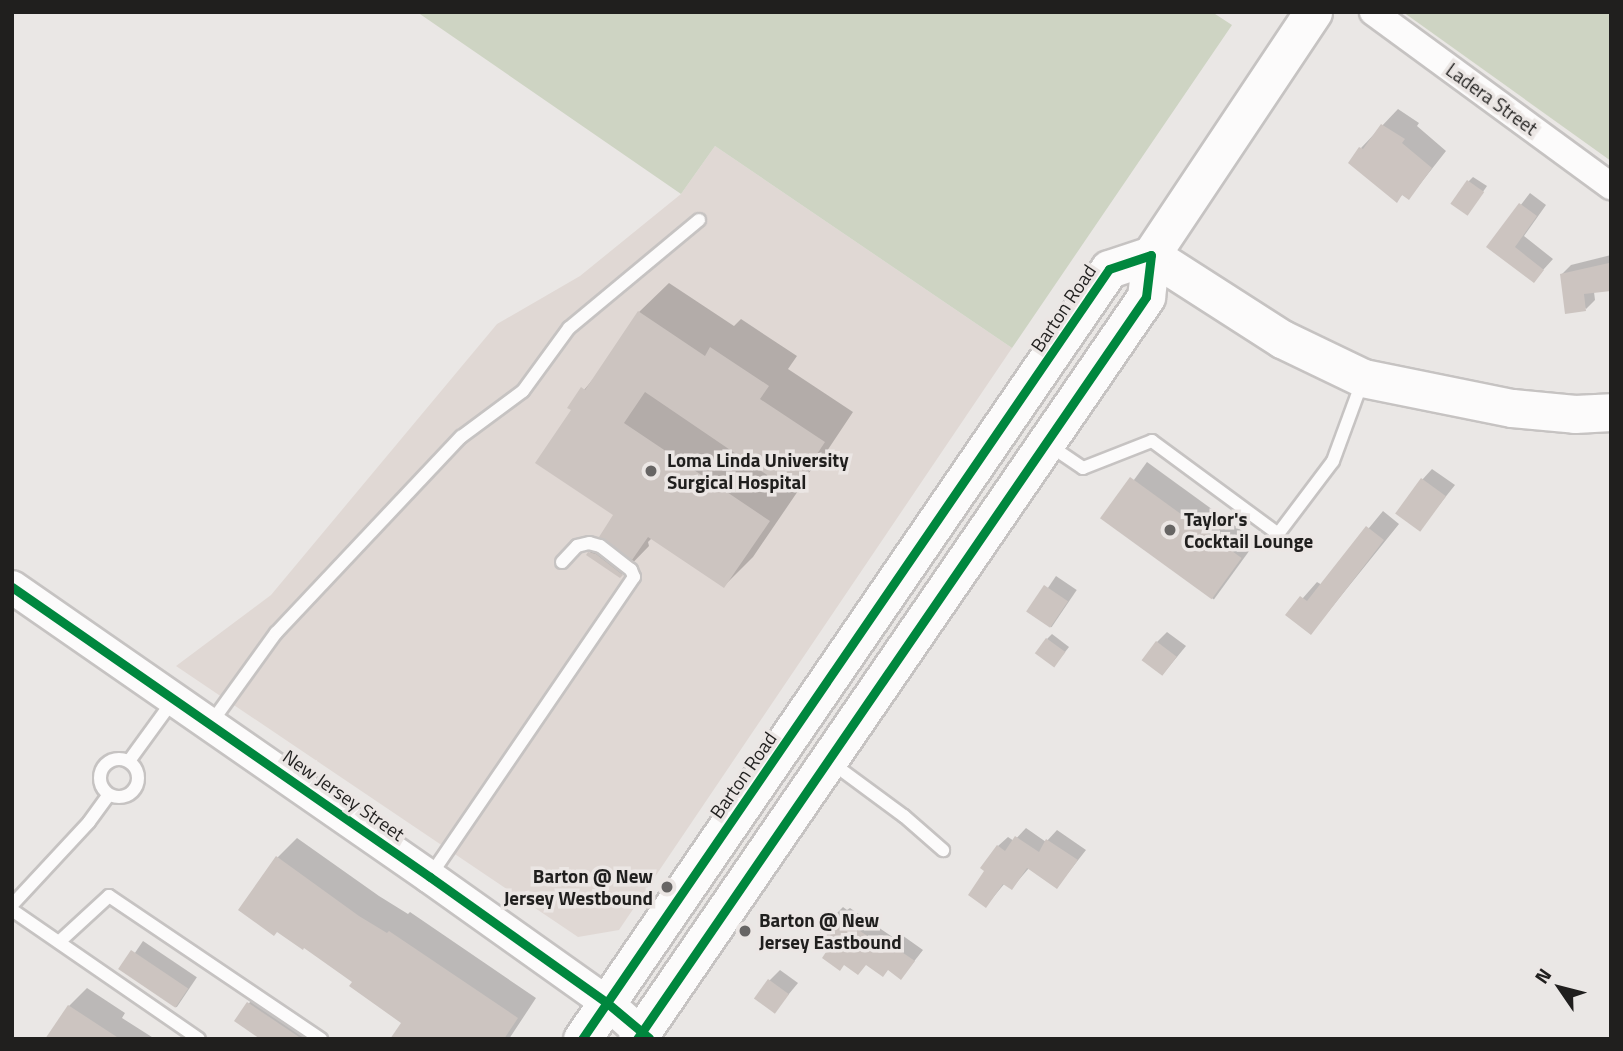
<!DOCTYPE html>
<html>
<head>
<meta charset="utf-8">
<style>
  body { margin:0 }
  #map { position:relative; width:1623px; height:1051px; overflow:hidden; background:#eae7e5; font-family:"Titillium Web",sans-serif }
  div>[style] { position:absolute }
  .built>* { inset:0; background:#e0d8d4 }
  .green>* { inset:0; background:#ced4c3 }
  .shadow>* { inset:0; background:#0003; transform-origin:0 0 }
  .building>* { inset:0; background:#ccc4c0; transform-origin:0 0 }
  .roads { filter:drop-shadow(2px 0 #c6c3c2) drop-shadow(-2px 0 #c6c3c2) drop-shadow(0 2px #c6c3c2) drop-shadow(0 -2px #c6c3c2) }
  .service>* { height:12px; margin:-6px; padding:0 6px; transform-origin:6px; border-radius:6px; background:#fcfbfb }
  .service>.ring { margin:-6px; padding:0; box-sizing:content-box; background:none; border:12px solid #fcfbfb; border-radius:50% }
  .minor>* { height:26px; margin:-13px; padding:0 13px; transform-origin:13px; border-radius:13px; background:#fcfbfb }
  .tertiary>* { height:32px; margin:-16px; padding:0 16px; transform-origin:16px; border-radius:16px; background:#fcfbfb }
  .secondary>* { height:37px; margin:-18.5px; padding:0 18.5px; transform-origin:18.5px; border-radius:18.5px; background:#fcfbfb }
  .cycleway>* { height:9px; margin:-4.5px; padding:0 4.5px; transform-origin:4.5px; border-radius:4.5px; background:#00873e }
  .dots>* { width:19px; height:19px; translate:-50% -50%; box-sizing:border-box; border:4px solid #ebe6e4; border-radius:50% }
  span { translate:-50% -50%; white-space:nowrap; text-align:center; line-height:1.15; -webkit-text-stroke:7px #ebe6e4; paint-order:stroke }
  .street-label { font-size:19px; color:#201f1e }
  .poi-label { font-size:19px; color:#201f1e; font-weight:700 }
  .left { translate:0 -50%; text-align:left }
  .right { translate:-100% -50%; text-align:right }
  .frame { position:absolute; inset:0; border:14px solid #201f1e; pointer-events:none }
  .north { position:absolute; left:1525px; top:953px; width:70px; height:70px; -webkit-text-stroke:5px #ebe6e4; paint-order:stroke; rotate:305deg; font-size:19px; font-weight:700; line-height:28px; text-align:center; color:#201f1e }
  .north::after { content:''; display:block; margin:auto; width:24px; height:32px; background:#201f1e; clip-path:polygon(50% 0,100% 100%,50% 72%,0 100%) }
</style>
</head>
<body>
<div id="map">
  <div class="built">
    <div style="clip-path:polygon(715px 146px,1012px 348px,619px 930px,578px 937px,176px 666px,271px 595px,497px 324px,580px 276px,681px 194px)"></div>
  </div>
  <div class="green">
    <div style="clip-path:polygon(417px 12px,1212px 12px,1232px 25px,1012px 348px,715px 146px,681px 194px)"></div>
    <div style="clip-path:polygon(1403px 12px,1611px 12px,1611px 161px)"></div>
  </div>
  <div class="shadow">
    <div style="clip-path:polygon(1398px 109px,1419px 123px,1417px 126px,1446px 151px,1409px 198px,1403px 194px,1396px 201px,1361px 148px)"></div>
    <div style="clip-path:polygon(1473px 177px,1487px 186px,1471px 209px,1469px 181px)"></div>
    <div style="clip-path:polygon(1530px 193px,1546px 205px,1524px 236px,1553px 259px,1534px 280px,1488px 247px)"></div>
    <div style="clip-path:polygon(1611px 255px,1611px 290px,1594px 292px,1595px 300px,1586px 309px,1562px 274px,1571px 265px)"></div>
    <div style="clip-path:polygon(669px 283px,734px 326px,741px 319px,797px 356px,788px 369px,853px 412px,821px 460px,794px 488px,798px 491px,753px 557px,724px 586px,652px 538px,648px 542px,649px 546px,620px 576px,588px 555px,604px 538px,615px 515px,570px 407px,599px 372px,639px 312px)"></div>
    <div style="left:1147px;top:462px;width:135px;height:72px;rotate:36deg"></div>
    <div style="clip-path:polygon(1432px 469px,1455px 485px,1420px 529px,1422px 480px)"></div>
    <div style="clip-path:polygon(1383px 511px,1399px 524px,1311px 633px,1288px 615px,1317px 582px,1322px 585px)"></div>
    <div style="left:1056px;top:576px;width:25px;height:45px;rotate:34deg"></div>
    <div style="clip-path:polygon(1167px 632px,1186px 646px,1163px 674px,1157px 642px)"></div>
    <div style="clip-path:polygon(1052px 634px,1069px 647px,1058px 661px,1047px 639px)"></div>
    <div style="clip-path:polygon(1026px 828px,1046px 842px,1057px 830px,1086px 850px,1057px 887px,1029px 868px,1012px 888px,1005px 883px,986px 906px,987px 870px,998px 846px,1008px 837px,1014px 841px)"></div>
    <div style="clip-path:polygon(297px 838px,379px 896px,408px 914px,410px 912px,536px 998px,509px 1039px,403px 1039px,403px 1022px,354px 981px,277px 858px)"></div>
    <div style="clip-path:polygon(843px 907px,847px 910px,850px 908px,894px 938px,899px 933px,923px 950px,901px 978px,889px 969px,867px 964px,833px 946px,833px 917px)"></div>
    <div style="left:143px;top:941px;width:65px;height:36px;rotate:34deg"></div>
    <div style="clip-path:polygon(780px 970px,798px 983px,774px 1012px,769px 981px)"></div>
    <div style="clip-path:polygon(87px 988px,125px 1013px,122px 1018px,155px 1039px,48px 1039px,69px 1006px)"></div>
    <div style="clip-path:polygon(258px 992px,312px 1029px,306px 1039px,263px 1039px,236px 1020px)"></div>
  </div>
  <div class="building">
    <div style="clip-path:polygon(1381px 124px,1405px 139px,1402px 143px,1432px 168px,1409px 200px,1402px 195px,1397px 203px,1348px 163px,1359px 147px,1363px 149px)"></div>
    <div style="left:1467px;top:180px;width:21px;height:29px;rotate:35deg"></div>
    <div style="clip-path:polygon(1519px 203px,1537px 216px,1515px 247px,1544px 270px,1534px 283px,1486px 247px)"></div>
    <div style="clip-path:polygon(1609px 263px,1611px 291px,1584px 294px,1586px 311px,1565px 314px,1560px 274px)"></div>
    <div style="clip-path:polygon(638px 311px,705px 356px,710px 347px,769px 386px,760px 399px,825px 442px,792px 492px,645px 392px,624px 423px,770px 521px,724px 588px,648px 537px,632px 560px,599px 537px,613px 515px,535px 463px,571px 410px,567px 408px,581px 387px,585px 390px)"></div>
    <div style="left:1130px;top:477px;width:138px;height:51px;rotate:36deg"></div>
    <div style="left:1421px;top:478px;width:31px;height:44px;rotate:36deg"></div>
    <div style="clip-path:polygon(1366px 526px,1384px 540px,1311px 635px,1285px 615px,1300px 596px,1307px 601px)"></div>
    <div style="clip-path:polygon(588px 552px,596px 554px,623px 575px,620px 578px,586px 555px)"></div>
    <div style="left:1044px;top:585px;width:29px;height:32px;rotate:34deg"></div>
    <div style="left:1046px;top:638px;width:24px;height:19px;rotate:36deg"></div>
    <div style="left:1156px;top:641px;width:26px;height:24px;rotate:37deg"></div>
    <div style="clip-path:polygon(1015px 836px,1039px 852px,1046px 839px,1078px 860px,1057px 889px,1027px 868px,1012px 890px,1003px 884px,986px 908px,968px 895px,984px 871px,980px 868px,997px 845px,1005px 851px)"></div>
    <div style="clip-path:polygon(276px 856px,359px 916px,387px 933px,389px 931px,518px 1018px,504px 1039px,390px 1039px,401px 1023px,349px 986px,352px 982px,304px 948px,303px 950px,277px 932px,274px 936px,238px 910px)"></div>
    <div style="clip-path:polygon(831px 916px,836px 920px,839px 917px,884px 947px,887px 942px,915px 961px,901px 980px,888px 970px,883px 977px,866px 965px,858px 975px,844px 965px,840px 971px,822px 958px,830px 946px,819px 934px)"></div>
    <div style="left:131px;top:950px;width:69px;height:23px;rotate:34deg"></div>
    <div style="left:768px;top:979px;width:26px;height:24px;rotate:36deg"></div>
    <div style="clip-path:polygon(247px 1002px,302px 1039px,260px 1039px,234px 1021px)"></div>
    <div style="clip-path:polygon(68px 1005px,120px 1039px,45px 1039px)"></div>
  </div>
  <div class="roads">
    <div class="service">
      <div style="left:1049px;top:445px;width:41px;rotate:34.1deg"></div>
      <div style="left:1083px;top:468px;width:74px;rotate:-21.4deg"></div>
      <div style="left:1152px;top:441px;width:157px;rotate:36.4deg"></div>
      <div style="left:1278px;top:534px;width:91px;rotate:-53deg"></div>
      <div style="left:1333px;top:461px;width:84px;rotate:-69.8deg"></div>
      <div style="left:211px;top:723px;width:111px;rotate:-54.2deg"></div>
      <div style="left:276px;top:633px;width:270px;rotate:-46.7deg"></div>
      <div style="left:461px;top:437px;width:77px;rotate:-36.6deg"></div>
      <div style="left:523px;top:391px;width:78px;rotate:-53.9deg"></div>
      <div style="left:569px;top:328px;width:169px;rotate:-39.7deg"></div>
      <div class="ring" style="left:100px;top:759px;width:26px;height:26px"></div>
      <div style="left:129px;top:761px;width:77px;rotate:-54deg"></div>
      <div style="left:832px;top:763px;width:89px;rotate:36.4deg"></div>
      <div style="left:904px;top:816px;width:52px;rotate:41.1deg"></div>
      <div style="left:430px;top:876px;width:362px;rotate:-55.7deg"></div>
      <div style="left:634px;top:577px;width:8px;rotate:-113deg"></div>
      <div style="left:631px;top:570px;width:39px;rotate:-142deg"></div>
      <div style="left:600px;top:546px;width:11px;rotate:-165deg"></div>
      <div style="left:589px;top:543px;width:12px;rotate:166deg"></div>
      <div style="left:577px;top:546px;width:22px;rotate:133deg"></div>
      <div style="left:12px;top:905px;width:113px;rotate:-47.1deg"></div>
      <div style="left:89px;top:822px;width:32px;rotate:-54deg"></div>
      <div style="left:12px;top:910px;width:227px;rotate:34.6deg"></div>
      <div style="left:59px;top:942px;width:68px;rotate:-42.6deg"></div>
      <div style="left:109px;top:896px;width:256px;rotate:34deg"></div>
    </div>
    <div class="minor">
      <div style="left:1373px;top:12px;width:295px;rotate:36.2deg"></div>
    </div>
    <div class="tertiary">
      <div style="left:12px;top:587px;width:509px;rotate:34.75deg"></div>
      <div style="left:430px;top:877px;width:216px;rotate:35.4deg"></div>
      <div style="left:606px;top:1002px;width:47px;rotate:41.5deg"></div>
    </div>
    <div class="secondary">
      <div style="left:1151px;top:255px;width:156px;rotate:32.7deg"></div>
      <div style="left:1282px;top:339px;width:90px;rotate:25.7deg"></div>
      <div style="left:1363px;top:378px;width:152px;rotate:11.4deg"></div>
      <div style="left:1512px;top:408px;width:63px;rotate:5.4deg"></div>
      <div style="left:1575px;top:414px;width:36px;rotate:-3deg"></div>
      <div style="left:582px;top:1039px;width:933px;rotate:-55.61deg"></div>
      <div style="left:1109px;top:269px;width:44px;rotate:-18.4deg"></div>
      <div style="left:637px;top:1039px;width:900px;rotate:-55.55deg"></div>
      <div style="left:1146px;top:297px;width:42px;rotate:-83.2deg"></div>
      <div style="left:1151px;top:255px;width:292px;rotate:-56.3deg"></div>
    </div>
  </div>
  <div class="cycleway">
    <div style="left:12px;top:587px;width:509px;rotate:34.75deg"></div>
    <div style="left:430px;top:877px;width:216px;rotate:35.4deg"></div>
    <div style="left:606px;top:1002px;width:56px;rotate:39.9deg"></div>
    <div style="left:582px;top:1039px;width:933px;rotate:-55.61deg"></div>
    <div style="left:1109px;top:269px;width:44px;rotate:-18.4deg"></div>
    <div style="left:1151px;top:255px;width:42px;rotate:96.8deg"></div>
    <div style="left:1146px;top:297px;width:900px;rotate:124.45deg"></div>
  </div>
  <div class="dots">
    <div style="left:651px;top:471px;background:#676564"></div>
    <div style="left:1170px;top:530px;background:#676564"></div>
    <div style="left:667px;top:887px;background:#676564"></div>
    <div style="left:745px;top:931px;background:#676564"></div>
  </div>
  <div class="street-label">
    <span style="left:1492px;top:99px;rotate:36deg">Ladera Street</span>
    <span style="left:1063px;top:308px;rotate:-56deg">Barton Road</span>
    <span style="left:743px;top:775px;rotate:-55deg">Barton Road</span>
    <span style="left:344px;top:795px;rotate:35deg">New Jersey Street</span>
  </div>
  <div class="poi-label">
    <span class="left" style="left:667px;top:471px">Loma Linda University<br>Surgical Hospital</span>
    <span class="left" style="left:1184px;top:530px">Taylor's<br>Cocktail Lounge</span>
    <span class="right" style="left:653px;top:887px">Barton @ New<br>Jersey Westbound</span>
    <span class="left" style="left:759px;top:931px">Barton @ New<br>Jersey Eastbound</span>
  </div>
  <div class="frame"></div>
  <div class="north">N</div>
</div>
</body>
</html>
